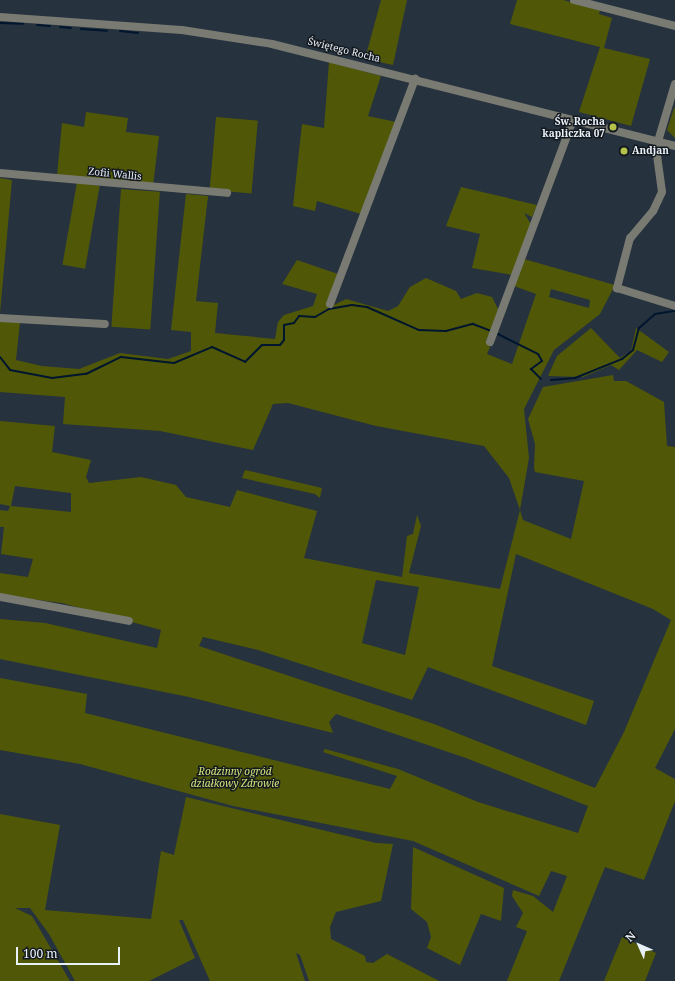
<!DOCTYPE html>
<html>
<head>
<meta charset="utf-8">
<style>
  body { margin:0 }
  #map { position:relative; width:675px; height:981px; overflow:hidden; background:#26323e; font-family:"Noto Serif",serif }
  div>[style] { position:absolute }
  .green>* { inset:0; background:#505807; transform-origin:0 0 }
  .stream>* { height:2px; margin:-1px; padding:0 1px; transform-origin:1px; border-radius:1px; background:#00152e }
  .minor>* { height:8px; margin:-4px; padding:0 4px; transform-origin:4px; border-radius:4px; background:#797a72 }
  .tertiary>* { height:8px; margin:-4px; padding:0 4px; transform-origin:4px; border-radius:4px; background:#797a72 }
  .dots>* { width:11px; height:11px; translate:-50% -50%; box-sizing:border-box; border:2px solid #14191f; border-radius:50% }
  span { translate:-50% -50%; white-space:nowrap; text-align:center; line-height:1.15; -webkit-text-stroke:3px #14191f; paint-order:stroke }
  .street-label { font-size:10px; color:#e8f0f8 }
  .poi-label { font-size:10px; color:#e8f0f8; font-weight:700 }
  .right { translate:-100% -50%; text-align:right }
  .left { translate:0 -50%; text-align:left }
  .park-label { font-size:10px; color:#d7e57c; font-style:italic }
  .north { position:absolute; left:619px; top:925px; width:40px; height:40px; -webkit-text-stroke:3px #14191f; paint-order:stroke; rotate:315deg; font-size:11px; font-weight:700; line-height:16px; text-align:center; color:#e8f0f8 }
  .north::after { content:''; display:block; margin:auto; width:14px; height:18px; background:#e8f0f8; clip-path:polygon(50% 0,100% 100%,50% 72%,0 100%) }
  .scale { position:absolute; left:16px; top:947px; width:104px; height:18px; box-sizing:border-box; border:2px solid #e8f0f8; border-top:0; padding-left:5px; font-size:12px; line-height:14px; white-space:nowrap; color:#e8f0f8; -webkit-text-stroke:3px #14191f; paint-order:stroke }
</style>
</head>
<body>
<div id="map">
  <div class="green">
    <div style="clip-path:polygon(381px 0,407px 0,393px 65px,365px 59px)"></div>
    <div style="clip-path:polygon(517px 0,563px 0,600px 10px,599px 14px,612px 18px,604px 48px,650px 59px,631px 126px,579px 112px,600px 47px,510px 24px)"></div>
    <div style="clip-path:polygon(329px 62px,381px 76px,368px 116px,396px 122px,361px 214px,317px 201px,315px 211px,293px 206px,302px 124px,324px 128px)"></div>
    <div style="clip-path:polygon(674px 108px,675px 108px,675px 138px,667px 130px)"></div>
    <div style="clip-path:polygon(86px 112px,128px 118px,126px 132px,159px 136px,153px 186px,57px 175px,62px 123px,84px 127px)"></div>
    <div style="left:216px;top:117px;width:42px;height:73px;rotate:5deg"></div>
    <div style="clip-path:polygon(0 178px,12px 180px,0 313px)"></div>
    <div style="left:77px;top:182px;width:23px;height:84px;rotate:10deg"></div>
    <div style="clip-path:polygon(461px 187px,537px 205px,532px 217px,524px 213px,531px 224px,513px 275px,472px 268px,480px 234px,446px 226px)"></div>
    <div style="left:121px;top:189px;width:39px;height:138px;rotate:4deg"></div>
    <div style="clip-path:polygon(evenodd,186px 194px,208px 196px,196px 301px,218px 303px,215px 333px,275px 339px,278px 322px,284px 315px,313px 306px,317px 294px,282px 284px,297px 260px,338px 274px,328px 308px,346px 299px,388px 311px,398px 306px,410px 287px,426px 278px,456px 291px,461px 299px,477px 293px,492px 297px,499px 311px,486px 341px,490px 347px,487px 354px,512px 364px,536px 294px,514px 286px,524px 259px,615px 285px,600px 314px,554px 350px,524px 409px,529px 458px,520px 510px,523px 520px,571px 539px,584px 481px,535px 472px,534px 468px,535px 444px,528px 419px,543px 387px,613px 375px,614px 381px,626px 381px,664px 402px,667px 446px,675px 447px,675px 729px,655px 768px,675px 779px,675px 801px,644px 880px,605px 867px,559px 981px,507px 981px,527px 931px,516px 927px,523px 913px,512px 896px,513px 890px,533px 896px,553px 912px,567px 876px,551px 871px,539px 896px,413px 841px,233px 806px,80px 764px,0 750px,0 678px,87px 694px,85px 713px,390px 789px,397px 776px,323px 752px,325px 749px,398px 769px,478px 802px,578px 833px,588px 806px,466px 758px,336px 714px,329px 722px,333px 733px,189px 697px,0 659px,0 619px,45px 623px,157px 648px,161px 630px,62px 603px,0 595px,0 573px,28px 577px,33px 559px,1px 554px,4px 527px,0 527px,0 510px,8px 511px,10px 506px,0 504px,0 421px,55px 426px,52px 452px,91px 460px,86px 477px,89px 483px,141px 477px,176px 485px,186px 497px,230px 507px,237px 490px,317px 511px,304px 558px,402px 577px,407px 536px,413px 534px,417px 515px,421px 526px,409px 573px,500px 589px,520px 510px,509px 478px,484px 446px,376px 426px,288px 403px,273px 404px,253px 450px,160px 431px,63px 424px,65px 397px,0 392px,0 321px,20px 322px,16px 360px,42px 366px,79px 369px,120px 353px,168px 359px,191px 351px,191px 332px,171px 330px,186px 194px,551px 289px,590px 300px,589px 308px,549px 297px,551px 289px,186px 194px,15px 486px,71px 493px,71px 512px,11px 506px,15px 486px,186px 194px,516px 554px,653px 609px,671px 620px,624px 732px,595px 788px,434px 724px,199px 646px,203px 637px,258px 650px,412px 700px,428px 667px,586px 725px,594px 701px,492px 666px,516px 554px,186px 194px,376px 580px,419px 587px,405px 655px,362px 643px,376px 580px)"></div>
    <div style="clip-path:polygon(591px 328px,620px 358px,631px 351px,636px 328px,669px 352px,662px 362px,637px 350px,619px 370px,611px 365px,583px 377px,548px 376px,557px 356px)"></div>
    <div style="clip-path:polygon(245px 470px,322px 488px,320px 498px,315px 494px,242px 478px)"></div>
    <div style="clip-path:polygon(186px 797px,376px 843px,393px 844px,381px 901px,336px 912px,330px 927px,331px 939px,365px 956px,366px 962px,373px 963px,387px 954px,439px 981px,309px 981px,300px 955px,296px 953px,305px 981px,210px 981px,183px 920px,179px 920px,195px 958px,149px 981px,75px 981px,49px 934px,30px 908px,15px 908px,32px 916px,70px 981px,0 981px,0 814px,60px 825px,45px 910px,151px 919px,161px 851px,174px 855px)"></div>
    <div style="clip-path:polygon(413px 847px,504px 888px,501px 921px,481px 914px,460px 965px,427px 948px,431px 937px,427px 922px,411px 909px)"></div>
    <div style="clip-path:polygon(622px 937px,656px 953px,645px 981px,604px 981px)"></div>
  </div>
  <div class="stream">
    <div style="left:0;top:23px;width:23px;rotate:2deg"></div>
    <div style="left:37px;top:25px;width:13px;rotate:4deg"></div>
    <div style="left:60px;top:27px;width:11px;rotate:5deg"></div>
    <div style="left:81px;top:29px;width:26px;rotate:4deg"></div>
    <div style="left:120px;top:31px;width:18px;rotate:6deg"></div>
    <div style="left:498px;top:334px;width:45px;rotate:26.6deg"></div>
    <div style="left:538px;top:354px;width:8px;rotate:60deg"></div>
    <div style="left:542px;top:361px;width:14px;rotate:144deg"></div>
    <div style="left:531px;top:369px;width:14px;rotate:45deg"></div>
    <div style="left:0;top:357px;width:16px;rotate:52deg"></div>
    <div style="left:10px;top:370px;width:43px;rotate:10.8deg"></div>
    <div style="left:52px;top:378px;width:34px;rotate:-7deg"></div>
    <div style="left:86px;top:374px;width:39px;rotate:-26deg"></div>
    <div style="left:121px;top:357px;width:53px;rotate:6.5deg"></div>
    <div style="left:174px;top:363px;width:41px;rotate:-22.8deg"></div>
    <div style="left:212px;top:347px;width:36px;rotate:24deg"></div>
    <div style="left:245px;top:362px;width:24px;rotate:-45deg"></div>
    <div style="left:262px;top:345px;width:18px"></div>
    <div style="left:280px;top:345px;width:6px;rotate:-51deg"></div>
    <div style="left:284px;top:340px;width:15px;rotate:-90deg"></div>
    <div style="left:284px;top:325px;width:10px;rotate:-11deg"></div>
    <div style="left:294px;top:323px;width:9px;rotate:-54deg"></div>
    <div style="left:299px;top:316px;width:16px;rotate:4deg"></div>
    <div style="left:315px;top:317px;width:16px;rotate:-30deg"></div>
    <div style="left:329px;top:309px;width:23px;rotate:-10deg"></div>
    <div style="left:352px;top:305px;width:15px;rotate:8deg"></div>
    <div style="left:367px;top:307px;width:57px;rotate:23.9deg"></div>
    <div style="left:419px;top:330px;width:27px;rotate:2deg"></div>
    <div style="left:446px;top:331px;width:28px;rotate:-15deg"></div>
    <div style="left:473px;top:324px;width:19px;rotate:21deg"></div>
    <div style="left:551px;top:380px;width:24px;rotate:-5deg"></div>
    <div style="left:575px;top:378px;width:51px;rotate:-22deg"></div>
    <div style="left:622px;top:359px;width:14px;rotate:-39deg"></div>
    <div style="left:633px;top:350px;width:23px;rotate:-75deg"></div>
    <div style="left:639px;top:328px;width:21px;rotate:-41deg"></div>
    <div style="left:655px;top:314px;width:20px;rotate:-9deg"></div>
  </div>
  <div class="minor">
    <div style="left:574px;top:0;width:104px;rotate:14.4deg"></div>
    <div style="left:675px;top:84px;width:67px;rotate:106.5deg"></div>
    <div style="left:656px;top:148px;width:44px;rotate:82.2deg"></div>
    <div style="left:662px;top:192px;width:21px;rotate:115deg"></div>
    <div style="left:653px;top:211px;width:35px;rotate:130deg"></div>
    <div style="left:630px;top:238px;width:52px;rotate:104.6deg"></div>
    <div style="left:617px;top:288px;width:61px;rotate:17.2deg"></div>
    <div style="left:0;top:173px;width:228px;rotate:5deg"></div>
    <div style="left:330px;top:304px;width:241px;rotate:-69.3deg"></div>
    <div style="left:0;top:318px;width:105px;rotate:3.3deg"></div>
    <div style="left:490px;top:342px;width:237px;rotate:-69.5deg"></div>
    <div style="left:0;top:597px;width:131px;rotate:10.5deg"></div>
  </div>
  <div class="tertiary">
    <div style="left:0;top:17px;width:182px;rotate:4.1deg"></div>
    <div style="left:182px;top:30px;width:91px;rotate:8.8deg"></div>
    <div style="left:272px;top:44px;width:416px;rotate:14.2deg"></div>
  </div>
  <div class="dots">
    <div style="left:613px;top:127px;background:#b4c24a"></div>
    <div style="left:624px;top:151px;background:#b4c24a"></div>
  </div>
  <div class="street-label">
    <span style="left:344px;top:50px;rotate:14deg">Świętego Rocha</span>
    <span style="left:115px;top:174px;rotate:6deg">Zofii Wallis</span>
  </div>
  <div class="poi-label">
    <span class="right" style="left:605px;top:127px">Św. Rocha<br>kapliczka 07</span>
    <span class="left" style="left:632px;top:151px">Andjan</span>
  </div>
  <div class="park-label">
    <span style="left:235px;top:777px">Rodzinny ogród<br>działkowy Zdrowie</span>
  </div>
  <div class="north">N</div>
  <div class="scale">100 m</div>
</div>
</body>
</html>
